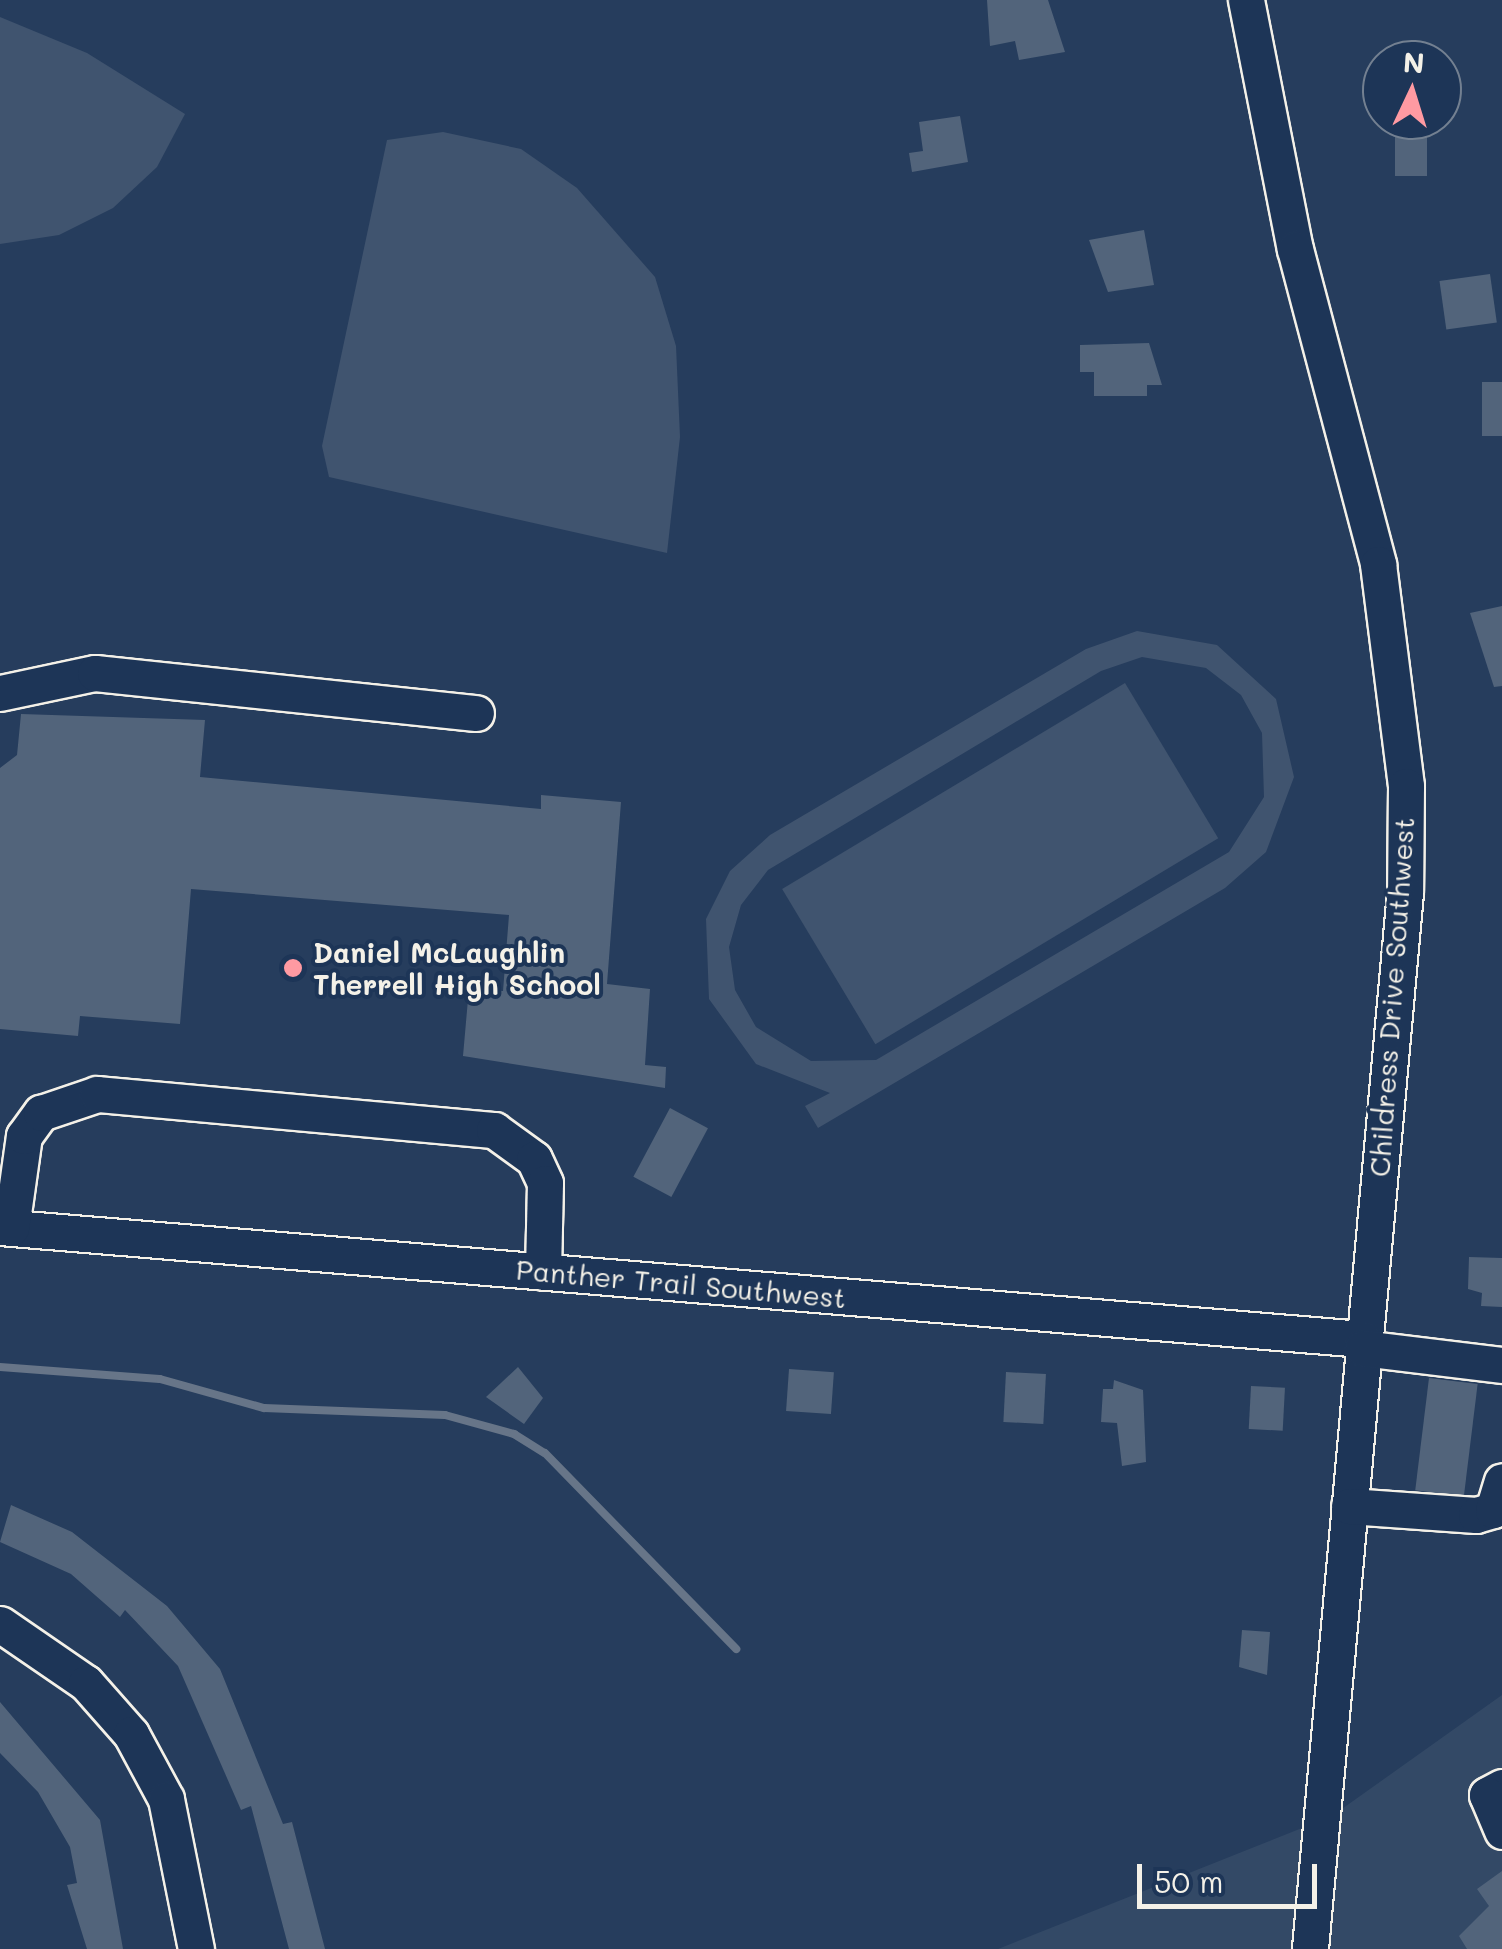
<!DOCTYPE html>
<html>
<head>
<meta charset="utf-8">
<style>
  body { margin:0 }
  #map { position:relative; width:1502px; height:1949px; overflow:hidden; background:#263d5d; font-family:Mali,sans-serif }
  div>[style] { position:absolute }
  .built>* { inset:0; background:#334966 }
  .green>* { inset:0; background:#40546f; transform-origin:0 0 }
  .stream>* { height:8px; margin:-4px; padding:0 4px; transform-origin:4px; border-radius:4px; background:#677588 }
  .building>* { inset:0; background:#52647b; transform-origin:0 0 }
  .roads { filter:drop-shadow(2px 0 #f4f1e8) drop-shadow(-2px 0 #f4f1e8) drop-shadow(0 2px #f4f1e8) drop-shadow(0 -2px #f4f1e8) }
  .minor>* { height:35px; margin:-17.5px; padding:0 17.5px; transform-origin:17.5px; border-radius:17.5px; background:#1d3557 }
  .dots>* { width:28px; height:28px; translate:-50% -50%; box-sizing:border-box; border:5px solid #1d3557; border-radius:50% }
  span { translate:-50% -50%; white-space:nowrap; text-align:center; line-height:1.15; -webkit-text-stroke:8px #1d3557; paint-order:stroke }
  .poi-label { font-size:28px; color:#f4f1e8; font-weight:700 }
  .left { translate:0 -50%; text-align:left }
  .street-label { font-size:28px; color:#f4f1e8 }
  .north { position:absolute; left:1362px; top:40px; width:100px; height:100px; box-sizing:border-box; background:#1d3557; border:2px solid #738091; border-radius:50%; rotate:4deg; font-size:28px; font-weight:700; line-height:40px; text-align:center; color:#f4f1e8 }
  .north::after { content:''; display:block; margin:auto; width:35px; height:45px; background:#ff9aa2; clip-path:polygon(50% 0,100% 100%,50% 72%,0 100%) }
  .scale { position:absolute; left:1137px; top:1864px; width:180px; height:45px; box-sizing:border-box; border:5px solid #f4f1e8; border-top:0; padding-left:12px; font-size:30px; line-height:35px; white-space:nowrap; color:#f4f1e8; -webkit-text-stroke:8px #1d3557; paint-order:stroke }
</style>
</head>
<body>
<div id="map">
  <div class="built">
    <div style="clip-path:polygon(1502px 1695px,1502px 1949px,998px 1949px,1332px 1816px)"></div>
  </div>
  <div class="green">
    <div style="clip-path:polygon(0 17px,87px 53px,185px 114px,157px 167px,113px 208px,59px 235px,0 244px)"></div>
    <div style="clip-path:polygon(443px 132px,521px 149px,577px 188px,655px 277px,676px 346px,680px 437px,667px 553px,329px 477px,322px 446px,387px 140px)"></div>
    <div style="clip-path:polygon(evenodd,1137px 631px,1217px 645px,1276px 699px,1294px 777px,1266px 852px,1225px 888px,818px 1128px,805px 1106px,830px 1093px,756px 1064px,709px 999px,706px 919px,730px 871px,770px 835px,1086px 649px,1137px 631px,1142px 657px,1206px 668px,1241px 695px,1262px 733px,1264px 797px,1229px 852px,876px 1060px,811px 1061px,756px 1027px,735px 990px,729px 947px,741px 905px,768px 870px,1101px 671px,1142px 657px)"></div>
    <div style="left:1125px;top:683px;width:181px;height:400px;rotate:59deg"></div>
  </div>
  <div class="stream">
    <div style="left:0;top:1367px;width:160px;rotate:4.3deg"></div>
    <div style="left:160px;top:1379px;width:108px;rotate:15.6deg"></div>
    <div style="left:264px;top:1408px;width:181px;rotate:2.2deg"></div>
    <div style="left:445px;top:1415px;width:72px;rotate:15.4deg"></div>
    <div style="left:514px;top:1434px;width:36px;rotate:32deg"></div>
    <div style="left:545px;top:1453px;width:274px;rotate:45.7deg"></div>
  </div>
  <div class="building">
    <div style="clip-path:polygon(987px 0,1048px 0,1065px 52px,1019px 60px,1015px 41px,990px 46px)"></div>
    <div style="clip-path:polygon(960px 116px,968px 162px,912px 172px,909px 153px,923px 151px,919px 122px)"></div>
    <div style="left:1395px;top:120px;width:32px;height:56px"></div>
    <div style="clip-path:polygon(1144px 230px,1154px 285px,1108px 292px,1089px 240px)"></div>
    <div style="left:1490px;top:274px;width:49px;height:51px;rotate:82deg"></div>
    <div style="clip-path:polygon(1149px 343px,1162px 385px,1147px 385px,1147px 396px,1094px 396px,1094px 372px,1080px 372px,1080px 345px)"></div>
    <div style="left:1482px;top:382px;width:20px;height:54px"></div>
    <div style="clip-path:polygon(1502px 606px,1502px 686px,1494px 687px,1470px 613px)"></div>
    <div style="clip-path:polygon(21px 714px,205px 720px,200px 777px,541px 809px,541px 795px,621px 802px,607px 984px,650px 989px,645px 1065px,666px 1067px,665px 1088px,463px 1056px,469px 988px,503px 991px,509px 915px,191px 889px,180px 1024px,80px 1016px,78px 1036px,0 1029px,0 768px,17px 755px)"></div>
    <div style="left:670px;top:1108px;width:43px;height:78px;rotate:28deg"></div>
    <div style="clip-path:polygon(1469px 1257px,1502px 1258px,1502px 1307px,1481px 1306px,1482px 1293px,1468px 1289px)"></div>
    <div style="clip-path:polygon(518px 1367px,543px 1398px,524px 1424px,486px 1397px)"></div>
    <div style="left:789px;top:1369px;width:45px;height:42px;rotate:4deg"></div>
    <div style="left:1006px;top:1372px;width:40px;height:50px;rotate:3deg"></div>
    <div style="left:1429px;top:1378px;width:49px;height:113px;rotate:7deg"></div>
    <div style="clip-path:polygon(1114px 1380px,1143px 1390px,1146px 1462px,1122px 1466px,1117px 1423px,1101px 1422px,1103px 1389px,1113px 1389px)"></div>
    <div style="left:1251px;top:1386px;width:34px;height:43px;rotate:3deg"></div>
    <div style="clip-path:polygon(11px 1505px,72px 1532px,167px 1606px,220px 1669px,283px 1824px,292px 1822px,325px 1949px,289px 1949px,251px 1806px,241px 1810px,178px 1666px,125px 1610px,120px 1617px,71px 1574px,0 1542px)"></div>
    <div style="clip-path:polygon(1242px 1630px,1270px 1632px,1267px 1675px,1239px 1667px)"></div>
    <div style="clip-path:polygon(0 1702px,100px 1820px,123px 1949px,87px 1949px,67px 1885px,77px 1883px,70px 1847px,38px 1792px,0 1753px)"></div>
    <div style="clip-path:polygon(1502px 1871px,1502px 1949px,1467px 1949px,1459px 1936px,1489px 1906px,1477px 1889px)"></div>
  </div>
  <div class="roads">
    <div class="minor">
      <div style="left:1246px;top:0;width:254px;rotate:78.9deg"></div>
      <div style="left:1295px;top:249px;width:326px;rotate:75.2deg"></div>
      <div style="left:1378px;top:564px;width:224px;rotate:82.8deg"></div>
      <div style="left:1406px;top:786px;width:106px;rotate:90.5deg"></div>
      <div style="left:1405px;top:892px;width:1061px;rotate:95.14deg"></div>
      <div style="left:0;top:693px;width:97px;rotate:-11.9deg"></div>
      <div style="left:95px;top:673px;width:383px;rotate:6deg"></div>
      <div style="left:0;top:1227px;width:1368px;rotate:4.7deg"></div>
      <div style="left:11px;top:1228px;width:93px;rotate:-82deg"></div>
      <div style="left:24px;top:1136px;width:29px;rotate:-54deg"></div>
      <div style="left:41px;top:1113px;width:59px;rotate:-18.7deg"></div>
      <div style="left:97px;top:1094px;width:399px;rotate:5.2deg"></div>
      <div style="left:494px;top:1130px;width:49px;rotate:35.9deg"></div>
      <div style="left:534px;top:1159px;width:26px;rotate:65deg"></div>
      <div style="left:545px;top:1183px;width:89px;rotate:91.3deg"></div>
      <div style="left:1362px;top:1348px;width:141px;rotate:6.9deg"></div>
      <div style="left:1349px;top:1506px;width:127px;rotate:4.1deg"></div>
      <div style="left:1476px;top:1515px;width:18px;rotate:-16deg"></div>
      <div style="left:1493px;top:1510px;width:30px;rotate:-73deg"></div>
      <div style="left:0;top:1624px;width:104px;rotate:34.5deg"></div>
      <div style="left:86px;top:1683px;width:68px;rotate:48.6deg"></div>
      <div style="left:131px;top:1734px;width:74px;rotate:61.7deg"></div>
      <div style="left:166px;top:1799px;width:153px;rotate:78.7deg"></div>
      <div style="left:1502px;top:1787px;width:17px;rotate:152deg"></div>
      <div style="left:1487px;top:1795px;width:39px;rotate:67deg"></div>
    </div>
  </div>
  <div class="dots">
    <div style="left:293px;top:968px;background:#ff9aa2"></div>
  </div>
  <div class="poi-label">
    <span class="left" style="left:313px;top:968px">Daniel McLaughlin<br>Therrell High School</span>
  </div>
  <div class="street-label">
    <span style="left:1391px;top:997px;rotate:-86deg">Childress Drive Southwest</span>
    <span style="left:681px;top:1283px;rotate:5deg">Panther Trail Southwest</span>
  </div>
  <div class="north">N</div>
  <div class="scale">50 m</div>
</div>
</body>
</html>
